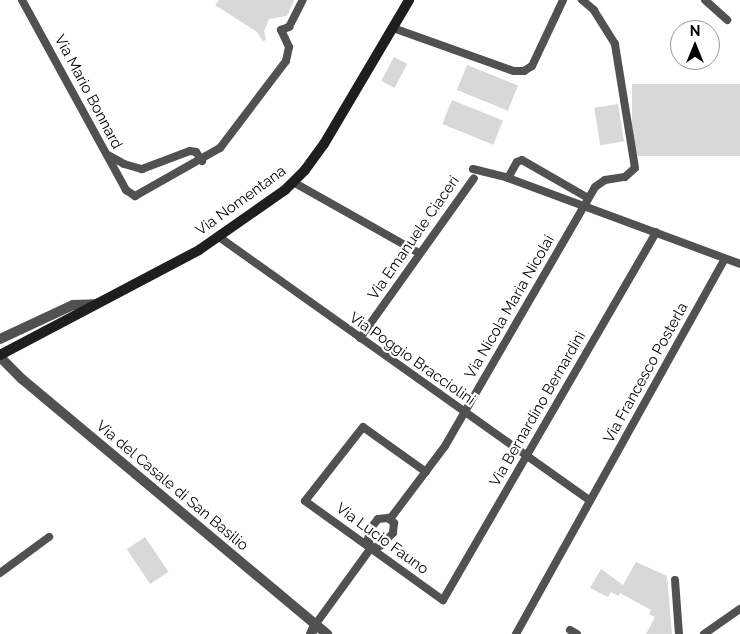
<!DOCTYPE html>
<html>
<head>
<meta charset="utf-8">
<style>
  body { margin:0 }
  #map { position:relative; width:740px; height:634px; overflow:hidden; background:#fff; font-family:Raleway,sans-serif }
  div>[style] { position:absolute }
  .green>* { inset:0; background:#d8d8d8; transform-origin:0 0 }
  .minor>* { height:8px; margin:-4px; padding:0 4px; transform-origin:4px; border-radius:4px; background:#515151 }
  .tertiary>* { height:10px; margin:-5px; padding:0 5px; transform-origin:5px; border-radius:5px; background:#515151 }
  .secondary>* { height:10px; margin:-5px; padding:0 5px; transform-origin:5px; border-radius:5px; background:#1e1e1e }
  span { translate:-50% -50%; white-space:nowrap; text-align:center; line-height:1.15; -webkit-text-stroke:4.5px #fff; paint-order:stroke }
  .street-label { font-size:15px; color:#000 }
  .north { position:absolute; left:670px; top:20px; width:50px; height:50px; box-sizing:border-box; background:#fff; border:1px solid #999; border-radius:50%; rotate:0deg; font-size:14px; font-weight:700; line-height:20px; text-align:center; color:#000 }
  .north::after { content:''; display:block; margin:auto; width:18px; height:22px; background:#000; clip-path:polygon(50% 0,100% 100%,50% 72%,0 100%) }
</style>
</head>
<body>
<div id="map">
  <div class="green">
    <div style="clip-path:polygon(219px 0,294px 0,287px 16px,269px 19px,264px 31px,266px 40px,263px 41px,257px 32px,215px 5px)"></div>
    <div style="left:394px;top:57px;width:15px;height:27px;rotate:28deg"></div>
    <div style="left:467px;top:65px;width:55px;height:27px;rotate:22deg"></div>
    <div style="left:740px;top:84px;width:72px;height:108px;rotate:90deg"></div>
    <div style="left:452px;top:100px;width:55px;height:26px;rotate:22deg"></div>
    <div style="left:618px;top:104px;width:38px;height:24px;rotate:81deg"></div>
    <div style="left:145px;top:537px;width:42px;height:22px;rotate:56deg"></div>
    <div style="clip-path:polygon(636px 562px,667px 576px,672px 634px,646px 634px,655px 617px,649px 614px,651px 610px,620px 593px,618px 596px,611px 592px,608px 597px,590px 588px,601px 569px,623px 585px)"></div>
  </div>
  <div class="minor">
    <div style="left:22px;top:0;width:217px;rotate:61.3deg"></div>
    <div style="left:126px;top:190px;width:11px;rotate:34deg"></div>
    <div style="left:135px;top:196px;width:98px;rotate:-29.5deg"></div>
    <div style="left:220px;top:148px;width:109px;rotate:-52.8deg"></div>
    <div style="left:286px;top:61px;width:14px;rotate:-78deg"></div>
    <div style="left:289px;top:47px;width:19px;rotate:-115deg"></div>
    <div style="left:281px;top:30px;width:9px;rotate:-21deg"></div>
    <div style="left:289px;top:27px;width:30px;rotate:-63deg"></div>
    <div style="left:705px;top:0;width:30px;rotate:42deg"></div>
    <div style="left:393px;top:28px;width:128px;rotate:19.6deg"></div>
    <div style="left:514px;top:71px;width:10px"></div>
    <div style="left:524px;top:71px;width:9px;rotate:-32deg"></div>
    <div style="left:532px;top:66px;width:73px;rotate:-64.8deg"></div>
    <div style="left:108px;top:155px;width:18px;rotate:29deg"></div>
    <div style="left:124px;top:164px;width:19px;rotate:16deg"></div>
    <div style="left:142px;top:169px;width:51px;rotate:-20.6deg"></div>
    <div style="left:190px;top:151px;width:6px;rotate:9deg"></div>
    <div style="left:196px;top:152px;width:11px;rotate:56deg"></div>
    <div style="left:473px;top:169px;width:36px;rotate:14deg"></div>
    <div style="left:508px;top:178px;width:247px;rotate:20.3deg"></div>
    <div style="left:508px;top:178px;width:18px;rotate:-61deg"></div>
    <div style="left:517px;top:162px;width:5px;rotate:-22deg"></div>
    <div style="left:522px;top:160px;width:76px;rotate:29.9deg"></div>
    <div style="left:293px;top:182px;width:145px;rotate:29.4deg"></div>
    <div style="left:219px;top:237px;width:455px;rotate:35.4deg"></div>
    <div style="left:360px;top:338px;width:196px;rotate:-54.5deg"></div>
    <div style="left:426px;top:472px;width:77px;rotate:-144.5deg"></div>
    <div style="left:363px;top:427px;width:94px;rotate:128.1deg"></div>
    <div style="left:305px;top:501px;width:170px;rotate:35.7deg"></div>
    <div style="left:443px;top:600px;width:425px;rotate:-59.9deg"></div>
    <div style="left:388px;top:518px;width:8px;rotate:40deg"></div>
    <div style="left:394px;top:523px;width:10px;rotate:96deg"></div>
    <div style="left:393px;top:533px;width:18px;rotate:135deg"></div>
    <div style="left:380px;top:546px;width:9px;rotate:167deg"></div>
    <div style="left:371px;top:548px;width:9px;rotate:-108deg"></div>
    <div style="left:368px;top:539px;width:11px;rotate:-75deg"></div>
    <div style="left:371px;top:528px;width:11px;rotate:-52deg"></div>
    <div style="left:378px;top:519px;width:10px;rotate:-6deg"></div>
    <div style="left:390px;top:519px;width:91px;rotate:-53deg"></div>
    <div style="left:445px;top:446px;width:299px;rotate:-59.9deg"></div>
    <div style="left:595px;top:187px;width:12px;rotate:-35deg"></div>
    <div style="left:605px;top:180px;width:20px;rotate:-9deg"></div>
    <div style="left:625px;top:177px;width:13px;rotate:-42deg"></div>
    <div style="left:635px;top:168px;width:126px;rotate:-99.2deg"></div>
    <div style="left:615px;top:44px;width:40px;rotate:-122deg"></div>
    <div style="left:594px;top:10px;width:16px;rotate:-140deg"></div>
    <div style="left:0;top:573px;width:61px;rotate:-36.3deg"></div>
    <div style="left:675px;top:580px;width:54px;rotate:85.8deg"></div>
    <div style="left:315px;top:625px;width:95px;rotate:-54deg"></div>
    <div style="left:570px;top:630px;width:8px;rotate:30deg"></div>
    <div style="left:516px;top:634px;width:429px;rotate:-60.9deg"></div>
    <div style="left:704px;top:634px;width:44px;rotate:-34.8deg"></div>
  </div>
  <div class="tertiary">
    <div style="left:0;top:339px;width:81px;rotate:-25deg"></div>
    <div style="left:73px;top:305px;width:23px;rotate:-2deg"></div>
    <div style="left:0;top:357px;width:31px;rotate:45deg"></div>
    <div style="left:22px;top:379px;width:398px;rotate:39.9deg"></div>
    <div style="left:311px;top:634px;width:10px;rotate:-66deg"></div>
  </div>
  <div class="secondary">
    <div style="left:0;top:355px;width:225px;rotate:-27.8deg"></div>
    <div style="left:199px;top:250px;width:105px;rotate:-34.9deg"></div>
    <div style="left:285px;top:190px;width:28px;rotate:-45deg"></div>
    <div style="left:305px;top:170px;width:32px;rotate:-54deg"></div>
    <div style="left:324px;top:144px;width:167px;rotate:-59.4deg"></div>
  </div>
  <div class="street-label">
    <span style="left:88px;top:92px;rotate:62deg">Via Mario Bonnard</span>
    <span style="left:241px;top:201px;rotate:-36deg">Via Nomentana</span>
    <span style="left:414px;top:238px;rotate:-55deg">Via Emanuele Ciaceri</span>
    <span style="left:510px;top:307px;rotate:-60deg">Via Nicola Maria Nicolai</span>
    <span style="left:412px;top:359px;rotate:35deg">Via Poggio Bracciolini</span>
    <span style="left:646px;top:373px;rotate:-61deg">Via Francesco Posterla</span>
    <span style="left:538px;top:409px;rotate:-60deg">Via Bernardino Bernardini</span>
    <span style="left:172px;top:486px;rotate:40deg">Via del Casale di San Basilio</span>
    <span style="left:382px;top:539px;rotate:36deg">Via Lucio Fauno</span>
  </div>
  <div class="north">N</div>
</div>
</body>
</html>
